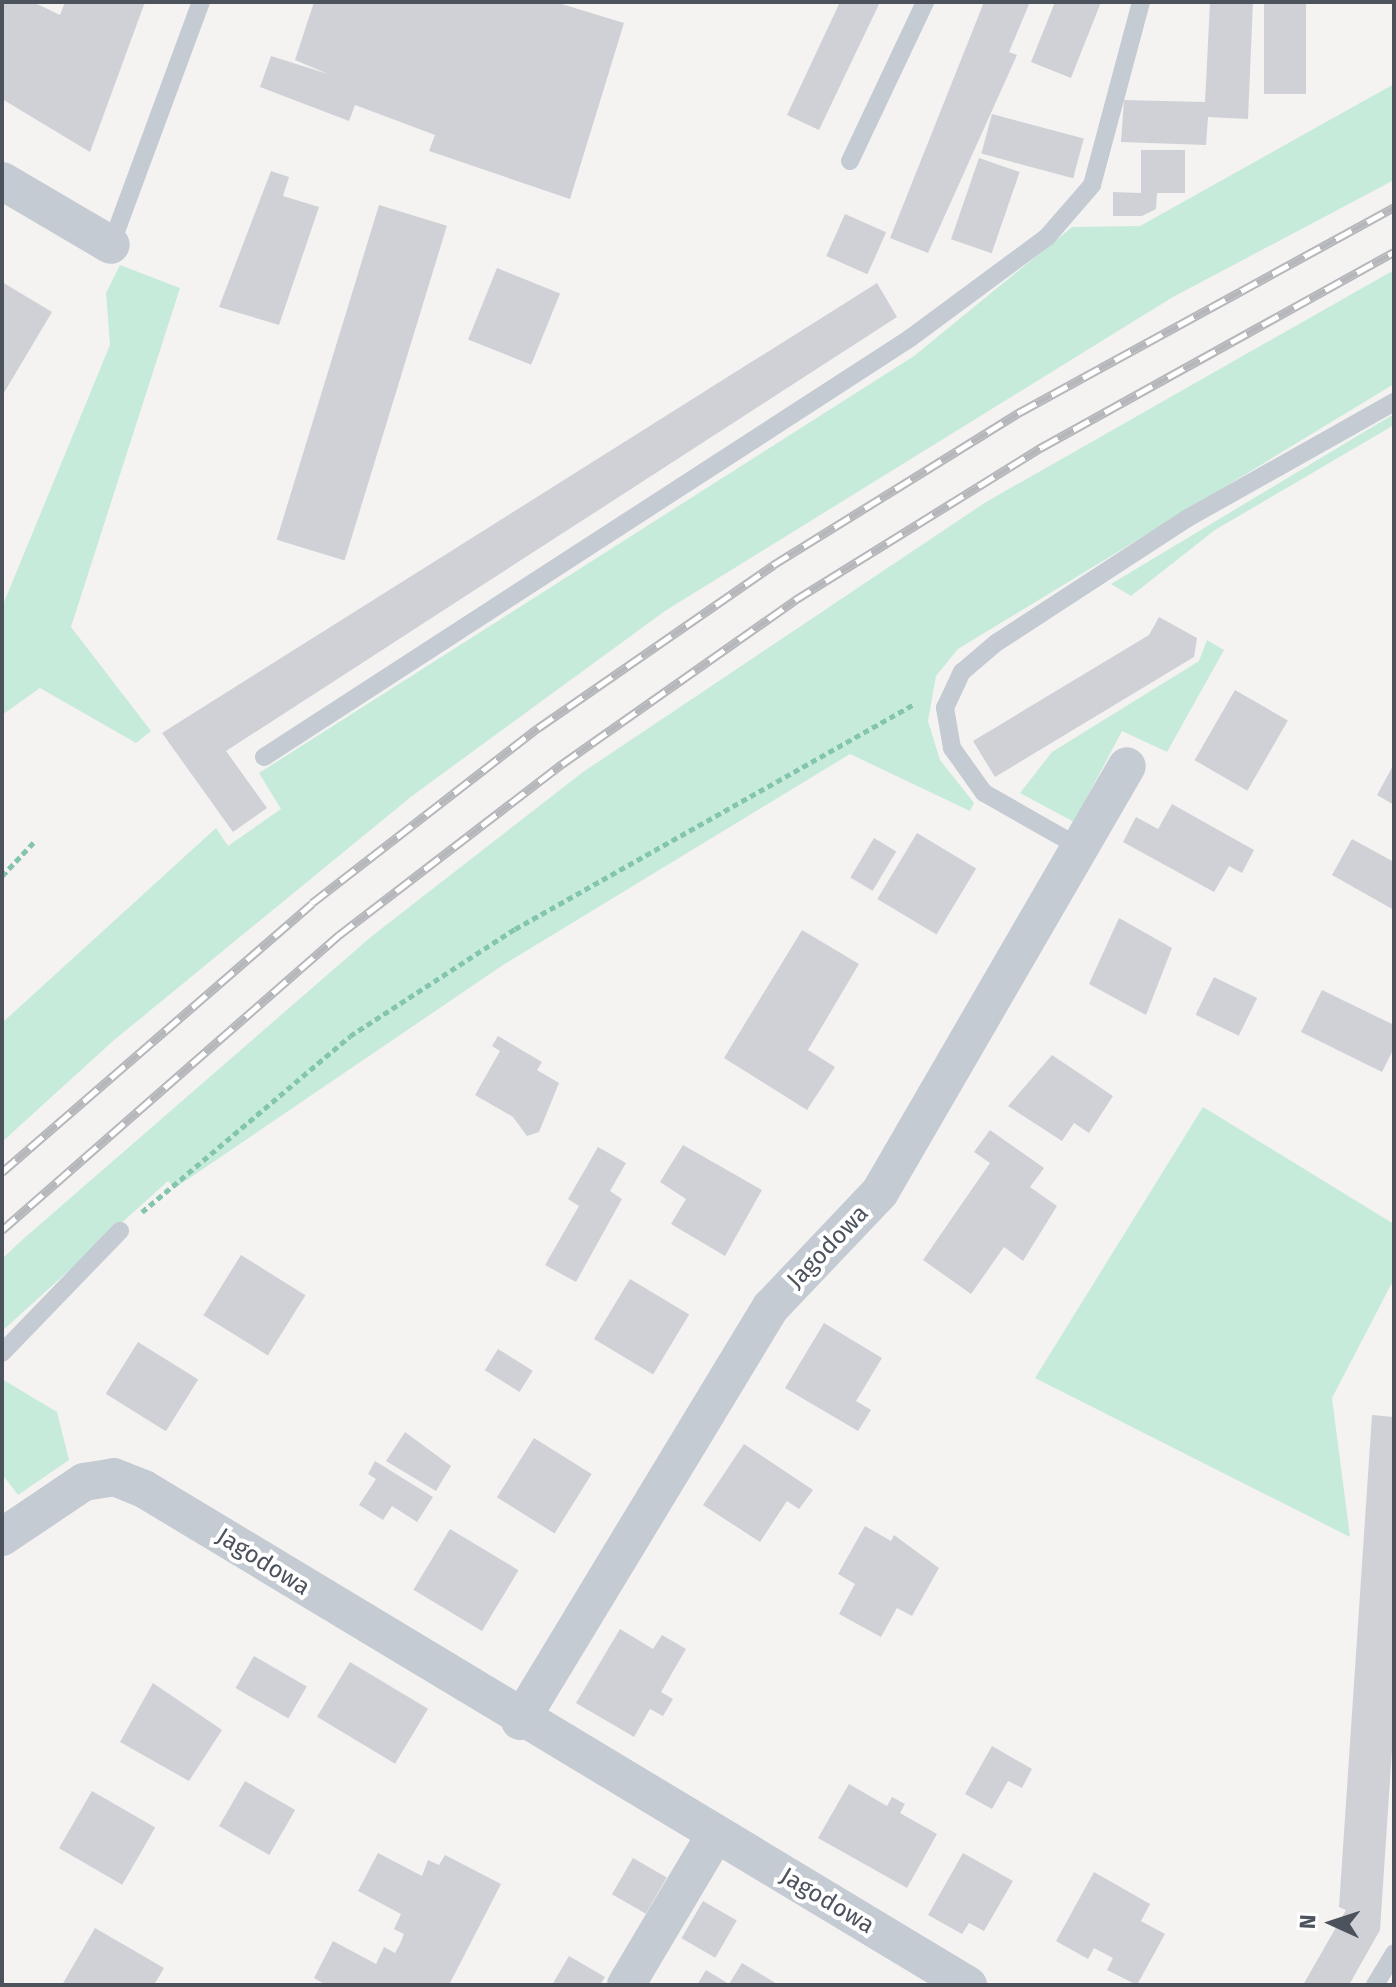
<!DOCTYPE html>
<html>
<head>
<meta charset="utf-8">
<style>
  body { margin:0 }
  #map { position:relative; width:1396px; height:1987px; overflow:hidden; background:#f4f3f2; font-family:"Fira Sans",sans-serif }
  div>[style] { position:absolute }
  .green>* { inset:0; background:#c7ebda }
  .building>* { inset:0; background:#d0d1d6; transform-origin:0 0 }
  .path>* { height:5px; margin-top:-2.5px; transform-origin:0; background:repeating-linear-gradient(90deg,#83c5ad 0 6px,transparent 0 10px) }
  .service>* { height:18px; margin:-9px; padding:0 9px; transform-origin:9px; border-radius:9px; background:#c5cbd2 }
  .minor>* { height:38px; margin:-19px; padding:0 19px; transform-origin:19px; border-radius:19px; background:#c5cbd2 }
  .rail>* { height:9px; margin-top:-4.5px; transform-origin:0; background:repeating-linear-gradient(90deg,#fff 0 18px,#b5b7bb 0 36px); box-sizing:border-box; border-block:2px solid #b5b7bb }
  span { translate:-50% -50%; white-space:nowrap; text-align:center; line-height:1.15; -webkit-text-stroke:8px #fff; paint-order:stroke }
  .street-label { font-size:24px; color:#4c535d }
  .frame { position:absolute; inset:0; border:4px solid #4c535d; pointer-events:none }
  .north { position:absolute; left:1292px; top:1883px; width:80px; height:80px; -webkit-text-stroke:6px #fff; paint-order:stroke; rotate:273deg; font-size:22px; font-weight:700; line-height:32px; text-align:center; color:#4c535d }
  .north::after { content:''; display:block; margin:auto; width:28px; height:36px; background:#4c535d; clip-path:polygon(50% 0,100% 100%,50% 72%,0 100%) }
</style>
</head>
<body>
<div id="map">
  <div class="green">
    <div style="clip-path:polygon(1394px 84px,1394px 180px,1173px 297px,665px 611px,412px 796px,113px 1041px,2px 1142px,2px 1023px,216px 828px,228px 846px,281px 809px,259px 773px,914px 356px,1072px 227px,1140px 226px)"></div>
    <div style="clip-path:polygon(120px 265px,180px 288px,71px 627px,151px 731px,136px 743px,40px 688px,2px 715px,2px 607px,110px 345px,106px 293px)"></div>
    <div style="clip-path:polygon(1394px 270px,1394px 384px,958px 649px,936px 676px,928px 721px,940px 760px,974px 803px,970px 811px,850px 754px,503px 965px,175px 1188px,168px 1181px,2px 1331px,2px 1259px,22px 1240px,372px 936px,583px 772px,986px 502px)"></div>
    <div style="clip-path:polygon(1394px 414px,1394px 425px,1215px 530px,1131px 596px,1111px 584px)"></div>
    <div style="clip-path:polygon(1207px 640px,1224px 650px,1167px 752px,1122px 731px,1074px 822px,1020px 793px,1052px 752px,1199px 661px)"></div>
    <div style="clip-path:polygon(1203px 1107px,1394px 1224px,1394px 1279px,1332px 1398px,1350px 1537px,1035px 1378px)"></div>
    <div style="clip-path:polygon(2px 1379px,57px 1412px,69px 1460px,18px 1495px,2px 1474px)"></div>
  </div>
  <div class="building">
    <div style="clip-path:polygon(2px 2px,33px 2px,60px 15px,65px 2px,145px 2px,90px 152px,2px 99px)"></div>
    <div style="clip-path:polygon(314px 2px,555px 2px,624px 23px,570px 199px,429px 151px,435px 135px,355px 105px,349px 121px,260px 87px,271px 56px,328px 74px,295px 60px)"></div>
    <div style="clip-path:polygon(840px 2px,880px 2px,819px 130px,787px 115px)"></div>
    <div style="clip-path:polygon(984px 2px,1030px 2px,1009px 52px,1017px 55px,928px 253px,890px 238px)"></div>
    <div style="clip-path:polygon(1055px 2px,1101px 2px,1071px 78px,1031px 62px)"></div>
    <div style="clip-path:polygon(1210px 2px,1253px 2px,1248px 119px,1208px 117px,1206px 145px,1121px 142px,1124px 100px,1205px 102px)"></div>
    <div style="left:1264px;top:2px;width:42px;height:92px"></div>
    <div style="left:992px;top:114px;width:95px;height:41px;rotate:15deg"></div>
    <div style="clip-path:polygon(1141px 150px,1185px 150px,1185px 193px,1157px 193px,1156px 209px,1142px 216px,1113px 216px,1113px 192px,1141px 193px)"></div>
    <div style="left:979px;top:158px;width:43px;height:86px;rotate:19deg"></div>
    <div style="clip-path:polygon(271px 171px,289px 177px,283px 196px,319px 207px,279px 325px,219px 307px)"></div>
    <div style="left:379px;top:205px;width:71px;height:350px;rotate:17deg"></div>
    <div style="left:845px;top:214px;width:45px;height:46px;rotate:24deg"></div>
    <div style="left:497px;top:268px;width:68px;height:77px;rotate:22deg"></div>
    <div style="clip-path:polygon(2px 282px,52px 312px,2px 396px)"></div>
    <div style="clip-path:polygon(877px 283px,897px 317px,226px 751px,267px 808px,233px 832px,162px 733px)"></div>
    <div style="clip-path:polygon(1159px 617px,1197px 638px,1194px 657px,995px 777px,973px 741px,1149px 635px)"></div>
    <div style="left:1235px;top:690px;width:61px;height:81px;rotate:30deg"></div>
    <div style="clip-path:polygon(1394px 764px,1394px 805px,1377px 795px)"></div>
    <div style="clip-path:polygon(1172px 804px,1254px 850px,1242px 873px,1229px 866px,1214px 892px,1123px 842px,1136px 817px,1158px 829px)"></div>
    <div style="left:917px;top:833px;width:69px;height:77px;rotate:31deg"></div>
    <div style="left:874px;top:838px;width:26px;height:46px;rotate:31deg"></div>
    <div style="clip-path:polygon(1352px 839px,1394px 862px,1394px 910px,1332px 875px)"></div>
    <div style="clip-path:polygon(1119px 918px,1172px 948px,1146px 1015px,1089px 984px)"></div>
    <div style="clip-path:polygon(802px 930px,859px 964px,808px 1050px,835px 1067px,807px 1110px,724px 1058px)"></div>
    <div style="left:1214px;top:977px;width:48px;height:42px;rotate:26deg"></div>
    <div style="clip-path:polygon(1322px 990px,1394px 1025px,1394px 1048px,1382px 1072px,1301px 1032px)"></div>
    <div style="clip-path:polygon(498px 1036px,542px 1062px,537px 1070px,559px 1083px,539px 1132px,527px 1136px,513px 1117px,475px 1095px,500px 1051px,492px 1046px)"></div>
    <div style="clip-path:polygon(1052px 1055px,1113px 1096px,1089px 1133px,1074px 1123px,1062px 1141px,1008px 1106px)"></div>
    <div style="clip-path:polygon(990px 1130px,1044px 1168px,1030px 1187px,1057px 1206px,1023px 1261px,1004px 1247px,971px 1294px,923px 1260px,990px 1163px,974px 1152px)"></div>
    <div style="clip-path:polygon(683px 1145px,762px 1190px,725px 1256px,671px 1224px,686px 1199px,660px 1182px)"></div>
    <div style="clip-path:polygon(598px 1147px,626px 1163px,610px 1191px,622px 1199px,576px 1282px,545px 1265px,579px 1206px,568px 1199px)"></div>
    <div style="left:241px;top:1255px;width:76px;height:71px;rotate:32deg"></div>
    <div style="left:630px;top:1279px;width:69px;height:70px;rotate:31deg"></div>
    <div style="clip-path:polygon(824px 1323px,882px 1358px,856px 1401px,871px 1410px,858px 1431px,785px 1388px)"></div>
    <div style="left:138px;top:1342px;width:71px;height:61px;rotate:32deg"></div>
    <div style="left:498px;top:1349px;width:41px;height:25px;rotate:32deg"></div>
    <div style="clip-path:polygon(1372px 1415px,1394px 1417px,1394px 1720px,1380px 1930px,1349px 1985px,1303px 1985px,1346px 1910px,1339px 1907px)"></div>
    <div style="clip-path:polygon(405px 1432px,451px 1466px,436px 1491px,386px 1461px)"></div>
    <div style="left:534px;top:1438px;width:68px;height:70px;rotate:32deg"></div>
    <div style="clip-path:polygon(744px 1444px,813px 1490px,799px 1509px,787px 1501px,760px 1542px,703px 1505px)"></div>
    <div style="clip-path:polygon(375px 1461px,433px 1497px,417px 1522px,392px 1506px,383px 1520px,359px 1505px,376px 1479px,368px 1474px)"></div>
    <div style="clip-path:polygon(865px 1526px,891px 1541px,894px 1535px,939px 1568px,912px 1616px,897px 1608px,881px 1637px,839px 1614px,855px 1584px,838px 1574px)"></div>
    <div style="left:450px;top:1529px;width:80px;height:71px;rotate:31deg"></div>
    <div style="clip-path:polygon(620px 1629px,653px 1649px,662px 1635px,686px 1649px,661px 1692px,673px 1699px,663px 1716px,650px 1709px,634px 1737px,576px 1703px)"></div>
    <div style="left:254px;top:1656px;width:61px;height:37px;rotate:30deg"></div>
    <div style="left:350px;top:1662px;width:91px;height:64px;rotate:31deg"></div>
    <div style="clip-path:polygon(153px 1683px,222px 1730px,189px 1781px,120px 1742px)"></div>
    <div style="clip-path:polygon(992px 1746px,1032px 1769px,1022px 1788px,1008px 1781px,992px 1809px,965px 1794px)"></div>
    <div style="left:245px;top:1781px;width:58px;height:52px;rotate:30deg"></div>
    <div style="clip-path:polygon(849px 1784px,887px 1806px,892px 1797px,905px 1804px,900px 1813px,937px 1834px,907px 1888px,818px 1838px)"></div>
    <div style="left:92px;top:1791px;width:73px;height:66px;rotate:30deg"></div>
    <div style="clip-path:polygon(378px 1853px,422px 1876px,428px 1860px,439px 1865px,445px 1855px,501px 1884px,449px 1985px,326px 1985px,314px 1978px,333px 1941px,376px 1964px,384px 1947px,395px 1953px,400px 1944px,404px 1934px,394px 1929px,401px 1914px,358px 1891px)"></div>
    <div style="clip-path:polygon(963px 1853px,1013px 1881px,984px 1931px,969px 1923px,962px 1934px,928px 1915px)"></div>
    <div style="left:633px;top:1858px;width:39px;height:42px;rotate:30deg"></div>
    <div style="clip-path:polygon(1094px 1872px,1150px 1904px,1141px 1921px,1165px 1934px,1137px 1985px,1107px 1970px,1113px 1958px,1094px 1948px,1088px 1959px,1056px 1941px)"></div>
    <div style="left:703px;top:1901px;width:39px;height:43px;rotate:30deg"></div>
    <div style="clip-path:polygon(95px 1928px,164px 1968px,154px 1985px,62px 1985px)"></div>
    <div style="clip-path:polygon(569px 1956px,605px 1977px,600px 1985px,552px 1985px)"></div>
    <div style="clip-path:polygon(742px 1963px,779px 1985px,697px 1985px,706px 1970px,729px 1984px)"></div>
  </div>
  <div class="path">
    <div style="left:2px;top:876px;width:48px;rotate:-46.7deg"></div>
    <div style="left:142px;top:1212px;width:272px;rotate:-40.2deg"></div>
    <div style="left:350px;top:1036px;width:197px;rotate:-33deg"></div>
    <div style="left:515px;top:929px;width:457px;rotate:-29.4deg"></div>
  </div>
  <div class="service">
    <div style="left:850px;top:161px;width:176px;rotate:-64.7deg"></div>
    <div style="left:111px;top:245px;width:259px;rotate:-69.7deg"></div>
    <div style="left:264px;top:757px;width:769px;rotate:-32.95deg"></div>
    <div style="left:909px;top:339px;width:172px;rotate:-36.5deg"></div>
    <div style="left:1047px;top:237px;width:69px;rotate:-49.1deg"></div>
    <div style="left:1092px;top:185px;width:189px;rotate:-75deg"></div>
    <div style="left:1081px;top:848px;width:112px;rotate:-150.4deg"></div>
    <div style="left:984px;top:793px;width:55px;rotate:-125.4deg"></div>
    <div style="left:952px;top:748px;width:41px;rotate:-99.9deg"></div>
    <div style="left:945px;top:708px;width:40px;rotate:-65deg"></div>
    <div style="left:962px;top:672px;width:45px;rotate:-40.5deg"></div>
    <div style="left:996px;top:643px;width:229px;rotate:-33.1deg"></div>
    <div style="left:1188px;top:518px;width:236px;rotate:-29.4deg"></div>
    <div style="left:2px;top:1353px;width:170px;rotate:-46deg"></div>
    <div style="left:1375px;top:1985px;width:37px;rotate:-59deg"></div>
  </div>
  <div class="minor">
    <div style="left:2px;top:181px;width:126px;rotate:30.4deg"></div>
    <div style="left:2px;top:1537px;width:99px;rotate:-33.9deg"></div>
    <div style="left:84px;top:1482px;width:30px;rotate:-9deg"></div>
    <div style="left:114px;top:1477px;width:32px;rotate:22deg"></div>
    <div style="left:144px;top:1489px;width:962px;rotate:31.05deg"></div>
    <div style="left:520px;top:1721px;width:484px;rotate:-58.8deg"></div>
    <div style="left:771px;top:1307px;width:158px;rotate:-46.5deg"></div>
    <div style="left:880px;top:1192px;width:492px;rotate:-59.9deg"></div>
    <div style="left:626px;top:1985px;width:174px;rotate:-59.3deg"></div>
  </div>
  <div class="rail">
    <div style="left:2px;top:1172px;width:410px;rotate:-40.9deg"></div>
    <div style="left:312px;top:903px;width:286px;rotate:-37.8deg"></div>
    <div style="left:538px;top:728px;width:286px;rotate:-34.7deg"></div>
    <div style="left:773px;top:565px;width:291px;rotate:-31.8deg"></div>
    <div style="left:1020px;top:412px;width:426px;rotate:-28.7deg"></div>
    <div style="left:2px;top:1230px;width:448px;rotate:-41.2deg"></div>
    <div style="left:339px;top:935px;width:281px;rotate:-37.5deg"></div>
    <div style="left:562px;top:764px;width:285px;rotate:-35.1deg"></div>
    <div style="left:795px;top:600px;width:291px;rotate:-31.8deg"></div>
    <div style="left:1042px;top:447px;width:402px;rotate:-29deg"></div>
  </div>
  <div class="street-label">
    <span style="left:828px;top:1247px;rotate:-46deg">Jagodowa</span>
    <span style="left:263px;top:1562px;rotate:32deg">Jagodowa</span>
    <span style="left:827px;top:1901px;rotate:31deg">Jagodowa</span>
  </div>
  <div class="frame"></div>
  <div class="north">N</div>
</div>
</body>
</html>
